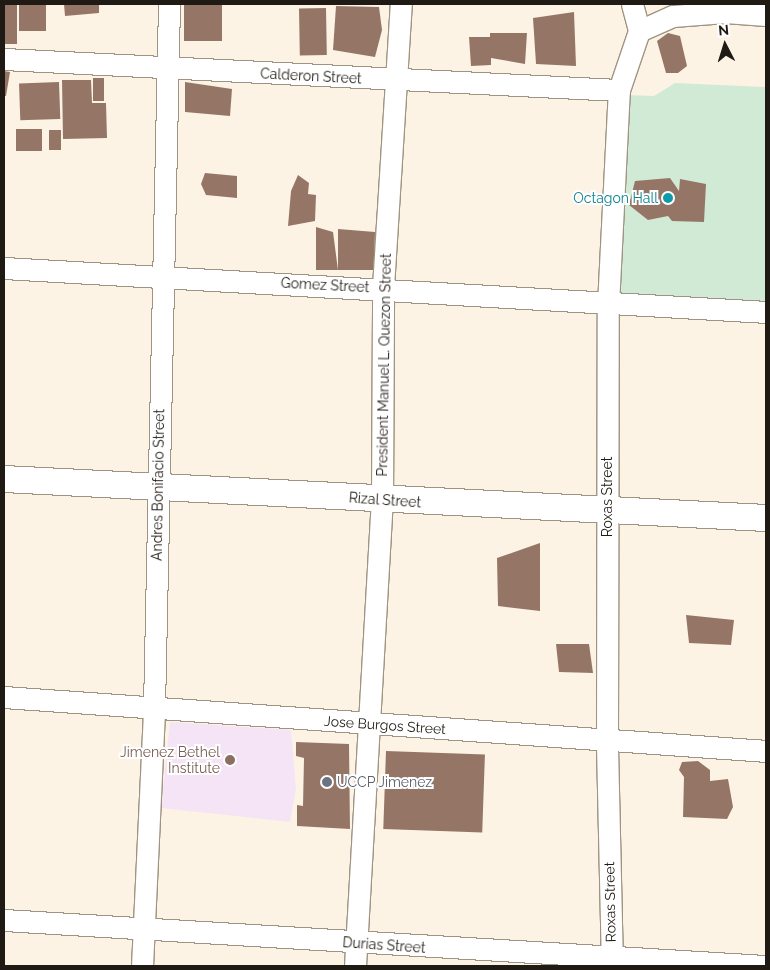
<!DOCTYPE html>
<html>
<head>
<meta charset="utf-8">
<style>
  body { margin:0 }
  #map { position:relative; width:770px; height:970px; overflow:hidden; background:#fdf3e5; font-family:Raleway,sans-serif }
  div>[style] { position:absolute }
  .education>* { inset:0; background:#f5e4f6 }
  .green>* { inset:0; background:#d1ead6 }
  .building>* { inset:0; background:#957666; transform-origin:0 0 }
  .roads { filter:drop-shadow(1px 0 #9f9483) drop-shadow(-1px 0 #9f9483) drop-shadow(0 1px #9f9483) drop-shadow(0 -1px #9f9483) }
  .minor>* { height:21px; margin:-10.5px; padding:0 10.5px; transform-origin:10.5px; border-radius:10.5px; background:#fff }
  .major>* { height:26px; margin:-13px; padding:0 13px; transform-origin:13px; border-radius:13px; background:#fff }
  .dots>* { width:14px; height:14px; translate:-50% -50%; box-sizing:border-box; border:2px solid #fff; border-radius:50% }
  span { translate:-50% -50%; white-space:nowrap; text-align:center; line-height:1.15; -webkit-text-stroke:4px #fff; paint-order:stroke }
  .street-label { font-size:14px; color:#1f1a14 }
  .culture-label { font-size:14px; color:#0d838f }
  .right { translate:-100% -50%; text-align:right }
  .education-label { font-size:14px; color:#785e54 }
  .worship-label { font-size:14px; color:#5b616d }
  .left { translate:0 -50%; text-align:left }
  .frame { position:absolute; inset:0; border:5px solid #1f1a14; pointer-events:none }
  .north { position:absolute; left:700px; top:20px; width:50px; height:50px; -webkit-text-stroke:4px #fff; paint-order:stroke; rotate:355deg; font-size:14px; font-weight:700; line-height:20px; text-align:center; color:#1f1a14 }
  .north::after { content:''; display:block; margin:auto; width:18px; height:22px; background:#1f1a14; clip-path:polygon(50% 0,100% 100%,50% 72%,0 100%) }
</style>
</head>
<body>
<div id="map">
  <div class="education">
    <div style="clip-path:polygon(170px 722px,291px 730px,296px 789px,290px 822px,161px 808px)"></div>
  </div>
  <div class="green">
    <div style="clip-path:polygon(675px 83px,766px 87px,766px 305px,613px 299px,626px 95px,654px 96px)"></div>
  </div>
  <div class="building">
    <div style="left:4px;top:4px;width:13px;height:40px"></div>
    <div style="left:19px;top:4px;width:27px;height:27px"></div>
    <div style="clip-path:polygon(64px 4px,99px 4px,99px 13px,65px 16px)"></div>
    <div style="left:222px;top:5px;width:36px;height:38px;rotate:90deg"></div>
    <div style="clip-path:polygon(336px 6px,379px 7px,382px 30px,375px 57px,333px 50px)"></div>
    <div style="left:326px;top:8px;width:47px;height:27px;rotate:89deg"></div>
    <div style="clip-path:polygon(574px 12px,576px 66px,536px 64px,533px 18px)"></div>
    <div style="clip-path:polygon(490px 33px,527px 33px,525px 64px,491px 58px,491px 65px,471px 66px,469px 37px,490px 37px)"></div>
    <div style="clip-path:polygon(668px 33px,680px 36px,687px 66px,678px 73px,666px 73px,657px 41px)"></div>
    <div style="clip-path:polygon(4px 71px,10px 72px,6px 96px,4px 96px)"></div>
    <div style="left:104px;top:78px;width:23px;height:11px;rotate:90deg"></div>
    <div style="clip-path:polygon(62px 80px,91px 80px,92px 103px,106px 103px,107px 138px,63px 139px)"></div>
    <div style="left:59px;top:82px;width:37px;height:40px;rotate:88deg"></div>
    <div style="clip-path:polygon(185px 82px,232px 89px,230px 116px,185px 112px)"></div>
    <div style="left:16px;top:129px;width:26px;height:22px"></div>
    <div style="left:49px;top:130px;width:12px;height:20px"></div>
    <div style="clip-path:polygon(205px 173px,237px 176px,237px 198px,206px 195px,201px 184px)"></div>
    <div style="clip-path:polygon(298px 175px,309px 183px,308px 194px,316px 195px,315px 221px,288px 226px,291px 191px)"></div>
    <div style="clip-path:polygon(670px 178px,679px 191px,680px 179px,706px 184px,704px 222px,672px 221px,668px 216px,648px 220px,629px 205px,635px 181px)"></div>
    <div style="clip-path:polygon(316px 227px,333px 232px,338px 270px,338px 229px,375px 232px,374px 270px,316px 270px)"></div>
    <div style="clip-path:polygon(540px 543px,540px 611px,498px 606px,497px 558px)"></div>
    <div style="clip-path:polygon(686px 615px,734px 620px,731px 645px,689px 643px)"></div>
    <div style="clip-path:polygon(556px 644px,589px 644px,593px 673px,559px 672px)"></div>
    <div style="clip-path:polygon(296px 742px,349px 744px,350px 829px,297px 826px,297px 805px,303px 806px,304px 758px,296px 756px)"></div>
    <div style="left:386px;top:751px;width:99px;height:78px;rotate:2deg"></div>
    <div style="clip-path:polygon(698px 761px,710px 770px,710px 781px,728px 779px,733px 807px,727px 819px,683px 817px,684px 777px,679px 770px,682px 762px)"></div>
  </div>
  <div class="roads">
    <div class="minor">
      <div style="left:632px;top:4px;width:28px;rotate:75deg"></div>
      <div style="left:639px;top:31px;width:37px;rotate:-24deg"></div>
      <div style="left:673px;top:16px;width:52px;rotate:-4.4deg"></div>
      <div style="left:725px;top:12px;width:41px;rotate:4.2deg"></div>
      <div style="left:4px;top:59px;width:616px;rotate:2.89deg"></div>
      <div style="left:4px;top:268px;width:763px;rotate:3.3deg"></div>
      <div style="left:4px;top:697px;width:764px;rotate:4.05deg"></div>
      <div style="left:4px;top:920px;width:762px;rotate:3.46deg"></div>
      <div style="left:142px;top:966px;width:258px;rotate:-87.3deg"></div>
      <div style="left:154px;top:708px;width:704px;rotate:-88.78deg"></div>
      <div style="left:355px;top:966px;width:466px;rotate:-86.7deg"></div>
      <div style="left:382px;top:501px;width:214px;rotate:-89.7deg"></div>
      <div style="left:383px;top:287px;width:284px;rotate:-86.4deg"></div>
      <div style="left:612px;top:966px;width:225px;rotate:-91.3deg"></div>
      <div style="left:607px;top:741px;width:436px;rotate:-89.9deg"></div>
      <div style="left:608px;top:305px;width:215px;rotate:-87.1deg"></div>
      <div style="left:619px;top:90px;width:62px;rotate:-71.3deg"></div>
    </div>
    <div class="major">
      <div style="left:4px;top:479px;width:763px;rotate:2.93deg"></div>
    </div>
  </div>
  <div class="dots">
    <div style="left:668px;top:198px;background:#0f9aa8"></div>
    <div style="left:230px;top:760px;background:#8d6e63"></div>
    <div style="left:327px;top:782px;background:#6b7280"></div>
  </div>
  <div class="street-label">
    <span style="left:311px;top:76px;rotate:3deg">Calderon Street</span>
    <span style="left:325px;top:285px;rotate:3deg">Gomez Street</span>
    <span style="left:384px;top:365px;rotate:-89deg">President Manuel L. Quezon Street</span>
    <span style="left:158px;top:485px;rotate:-89deg">Andres Bonifacio Street</span>
    <span style="left:607px;top:497px;rotate:-90deg">Roxas Street</span>
    <span style="left:385px;top:500px;rotate:4deg">Rizal Street</span>
    <span style="left:385px;top:725px;rotate:4deg">Jose Burgos Street</span>
    <span style="left:610px;top:902px;rotate:-91deg">Roxas Street</span>
    <span style="left:384px;top:945px;rotate:4deg">Durias Street</span>
  </div>
  <div class="culture-label">
    <span class="right" style="left:658px;top:198px">Octagon Hall</span>
  </div>
  <div class="education-label">
    <span class="right" style="left:220px;top:760px">Jimenez Bethel<br>Institute</span>
  </div>
  <div class="worship-label">
    <span class="left" style="left:337px;top:782px">UCCP Jimenez</span>
  </div>
  <div class="frame"></div>
  <div class="north">N</div>
</div>
</body>
</html>
